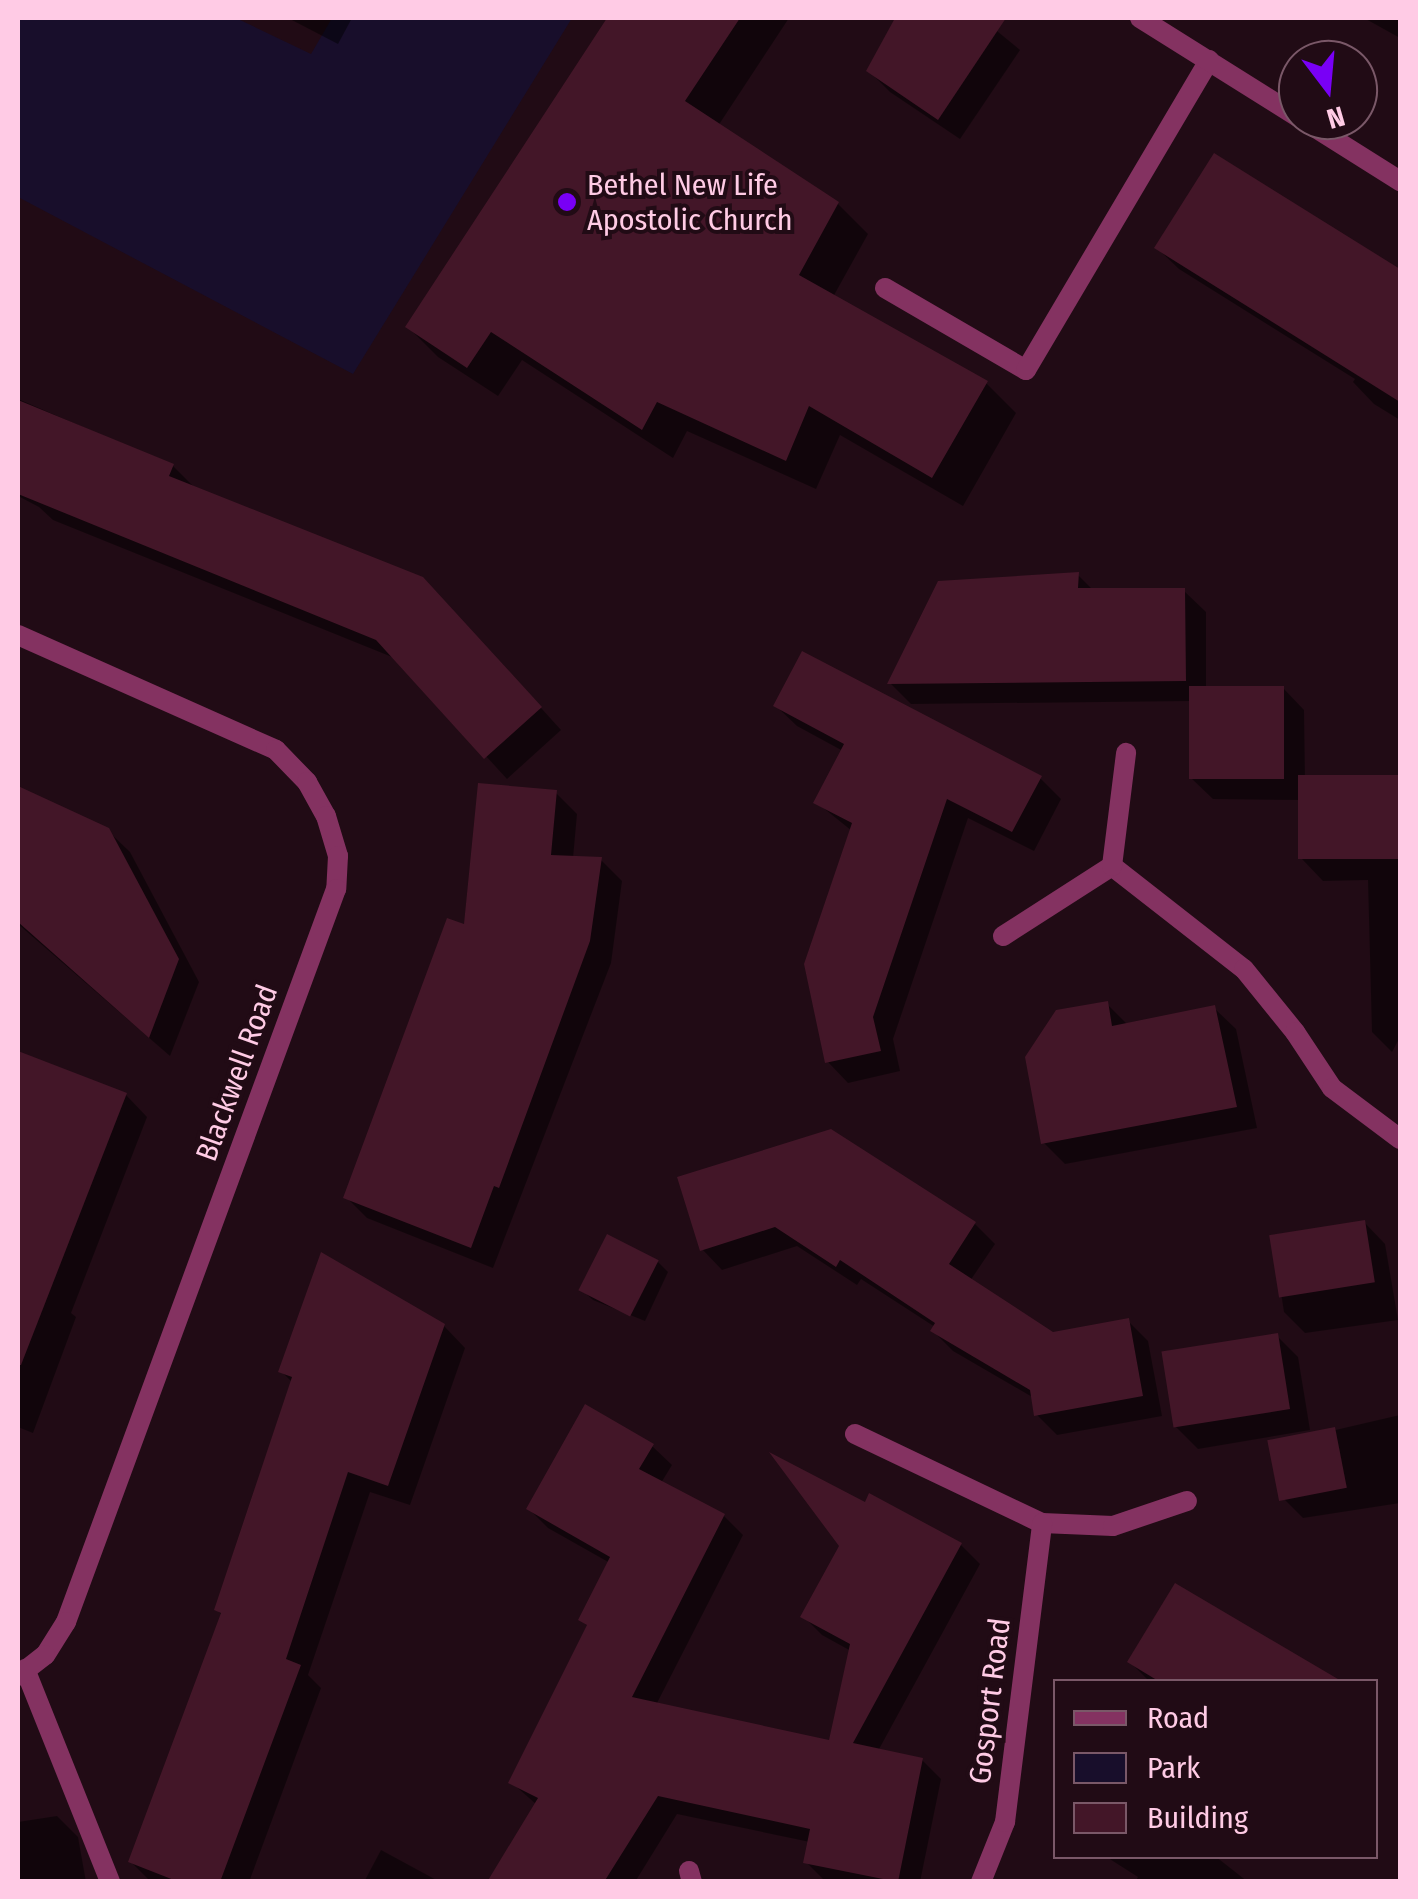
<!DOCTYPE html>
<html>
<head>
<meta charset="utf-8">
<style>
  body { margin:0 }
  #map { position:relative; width:1418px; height:1899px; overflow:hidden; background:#210b15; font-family:"Fira Sans Condensed",sans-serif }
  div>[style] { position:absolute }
  .green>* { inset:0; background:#180e2b }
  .shadow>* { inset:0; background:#0007 }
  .building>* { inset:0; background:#431628; transform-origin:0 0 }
  .service>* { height:20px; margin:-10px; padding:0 10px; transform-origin:10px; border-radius:10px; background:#843261 }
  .minor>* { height:20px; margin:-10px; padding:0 10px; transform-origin:10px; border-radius:10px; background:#843261 }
  .dots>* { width:28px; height:28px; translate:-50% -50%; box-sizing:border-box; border:5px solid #210b15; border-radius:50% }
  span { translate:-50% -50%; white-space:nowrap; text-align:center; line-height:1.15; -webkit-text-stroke:8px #210b15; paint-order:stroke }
  .poi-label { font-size:30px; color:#ffcbe5 }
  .left { translate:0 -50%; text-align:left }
  .street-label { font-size:30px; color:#ffcbe5 }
  .frame { position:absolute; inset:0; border:20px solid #ffcbe5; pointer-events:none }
  .legend { position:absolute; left:1053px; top:1679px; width:325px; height:180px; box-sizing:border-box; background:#210b15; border:2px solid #7a5868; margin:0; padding:12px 18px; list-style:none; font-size:30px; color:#ffcbe5 }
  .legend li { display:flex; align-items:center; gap:20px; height:50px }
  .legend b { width:50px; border:2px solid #7a5868 }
  .north { position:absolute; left:1278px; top:40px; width:100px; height:100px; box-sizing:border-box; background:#210b15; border:2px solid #7a5868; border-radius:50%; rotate:164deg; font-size:28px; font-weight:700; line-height:40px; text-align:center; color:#ffcbe5 }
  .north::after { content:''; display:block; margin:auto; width:35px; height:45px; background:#7900f6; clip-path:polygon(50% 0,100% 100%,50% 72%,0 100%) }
</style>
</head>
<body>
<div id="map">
  <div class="green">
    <div style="clip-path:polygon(18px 18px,236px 18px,311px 54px,332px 18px,572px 18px,353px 374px,18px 197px)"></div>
  </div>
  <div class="shadow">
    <div style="clip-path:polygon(288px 18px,352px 18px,338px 44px)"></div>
    <div style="clip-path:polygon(610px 18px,789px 18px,718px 126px,838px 204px,868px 234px,833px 297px,986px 383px,1016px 413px,963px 506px,840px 435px,816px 489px,687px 431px,673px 458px,522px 360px,498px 396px,438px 357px,408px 327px)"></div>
    <div style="clip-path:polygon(898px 18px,981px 18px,1020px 50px,960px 139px,890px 92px,869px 71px)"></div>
    <div style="clip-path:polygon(1364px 18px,1400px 18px,1400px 38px)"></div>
    <div style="clip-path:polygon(1215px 156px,1400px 272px,1400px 420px,1374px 404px,1353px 382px,1355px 379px,1179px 269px,1157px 248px)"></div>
    <div style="clip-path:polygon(18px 399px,173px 466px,194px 487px,444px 601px,561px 730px,507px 779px,397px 659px,53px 520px,39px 507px,18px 496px)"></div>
    <div style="clip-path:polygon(1078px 575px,1093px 590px,1184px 591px,1206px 612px,1206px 689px,1283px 688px,1304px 710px,1305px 781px,1400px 778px,1400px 1037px,1392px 1052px,1372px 1032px,1368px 880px,1323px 881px,1302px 859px,1301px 800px,1213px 799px,1191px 778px,1191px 701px,911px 704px,890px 683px)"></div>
    <div style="clip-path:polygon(776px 706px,1040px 778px,1061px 799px,1034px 851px,968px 818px,893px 1039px,900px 1071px,848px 1083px,828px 1062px,852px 831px,816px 802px,843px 751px,797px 726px)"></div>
    <div style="clip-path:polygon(18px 790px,107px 830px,130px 852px,199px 982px,170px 1056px,18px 924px)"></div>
    <div style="clip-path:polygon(556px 793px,577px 814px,573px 858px,601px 860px,622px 881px,611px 963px,493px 1268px,367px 1218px,346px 1197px)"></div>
    <div style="clip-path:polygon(1107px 1004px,1128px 1025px,1214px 1008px,1236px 1029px,1257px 1128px,1065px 1164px,1044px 1143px)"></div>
    <div style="clip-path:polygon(24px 1057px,126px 1095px,147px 1117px,71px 1313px,76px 1317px,33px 1433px,18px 1427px,18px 1074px)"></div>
    <div style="clip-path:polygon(681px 1179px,975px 1224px,995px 1244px,970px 1281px,1052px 1334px,1128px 1321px,1148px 1341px,1162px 1416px,1057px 1435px,1037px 1415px,1034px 1398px,953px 1351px,933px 1331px,935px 1327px,861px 1279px,857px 1285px,797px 1246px,722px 1270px,702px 1249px)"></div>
    <div style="clip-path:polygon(1364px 1222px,1385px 1244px,1398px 1320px,1305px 1333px,1284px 1312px,1272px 1235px)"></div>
    <div style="clip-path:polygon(658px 1262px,668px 1272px,645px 1321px,593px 1300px,582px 1290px)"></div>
    <div style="clip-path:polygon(444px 1326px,465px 1348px,410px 1505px,370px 1492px,308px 1675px,321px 1688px,249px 1882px,151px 1882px,131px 1862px,223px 1616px,216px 1609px,293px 1383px,281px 1371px)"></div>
    <div style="clip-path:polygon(1277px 1336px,1298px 1357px,1310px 1430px,1198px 1449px,1176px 1427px)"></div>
    <div style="clip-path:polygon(1400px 1415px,1400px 1503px,1303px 1518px,1282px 1497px,1271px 1445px)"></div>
    <div style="clip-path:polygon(652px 1446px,672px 1465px,661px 1483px,724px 1516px,743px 1535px,656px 1705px,831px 1743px,851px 1651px,822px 1635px,803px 1616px,870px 1496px,961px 1545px,980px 1564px,878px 1751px,922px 1760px,941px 1779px,920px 1882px,825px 1881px,806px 1862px,810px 1842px,677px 1814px,635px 1882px,490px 1882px,537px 1805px,511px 1782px,589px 1627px,581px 1620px,610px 1563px,548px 1528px,529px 1509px)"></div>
    <div style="clip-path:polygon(1130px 1662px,1304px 1682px,1150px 1682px)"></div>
    <div style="clip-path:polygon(57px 1816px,78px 1837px,86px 1882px,18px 1882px,18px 1822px)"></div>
    <div style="clip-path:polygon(381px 1850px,440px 1882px,364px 1882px)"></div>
    <div style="clip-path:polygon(1105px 1856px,1215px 1856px,1248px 1882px,1135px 1882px,1138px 1877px)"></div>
  </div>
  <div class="building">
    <div style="clip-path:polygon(607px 18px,740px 18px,685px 101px,839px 202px,799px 275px,988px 381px,932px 478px,809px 406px,786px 461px,657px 402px,642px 430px,491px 332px,467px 368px,405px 327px)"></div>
    <div style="clip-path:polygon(895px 18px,1006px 18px,938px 120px,866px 71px)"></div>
    <div style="clip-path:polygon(1214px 153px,1400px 269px,1400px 402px,1154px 248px)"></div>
    <div style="clip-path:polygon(18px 400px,174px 464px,169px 476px,423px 577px,542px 707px,484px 759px,376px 640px,18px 494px)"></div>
    <div style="clip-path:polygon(1079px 572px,1078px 588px,1185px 588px,1186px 681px,887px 684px,938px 581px)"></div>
    <div style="clip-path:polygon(802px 651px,1042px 776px,1012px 832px,947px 799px,873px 1017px,881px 1051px,825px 1063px,804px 964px,852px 823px,813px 803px,844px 744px,773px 706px)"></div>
    <div style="left:1189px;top:686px;width:95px;height:93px"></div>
    <div style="left:1400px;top:775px;width:84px;height:102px;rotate:90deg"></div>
    <div style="clip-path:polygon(478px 783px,557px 790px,551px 855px,602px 857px,590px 941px,499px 1188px,494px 1186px,471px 1248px,343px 1198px,447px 918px,464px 924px)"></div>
    <div style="clip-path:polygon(18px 786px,109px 828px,179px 959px,149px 1038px,18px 922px)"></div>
    <div style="clip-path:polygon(1108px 1001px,1112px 1026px,1215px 1005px,1237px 1107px,1041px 1144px,1025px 1057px,1056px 1010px)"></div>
    <div style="clip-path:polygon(18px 1051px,127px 1093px,21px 1365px,18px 1365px)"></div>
    <div style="clip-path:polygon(831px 1129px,976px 1222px,949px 1264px,1053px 1332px,1129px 1318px,1143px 1396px,1034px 1416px,1030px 1390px,930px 1331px,935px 1323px,840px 1260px,836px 1267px,775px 1227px,700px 1251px,677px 1177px)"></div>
    <div style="left:1365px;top:1220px;width:63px;height:97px;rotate:81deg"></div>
    <div style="left:607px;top:1234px;width:58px;height:63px;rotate:27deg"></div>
    <div style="clip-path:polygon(321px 1252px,445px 1324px,388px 1486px,348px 1472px,286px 1659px,301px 1665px,220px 1882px,179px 1882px,128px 1862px,221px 1613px,214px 1610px,292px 1377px,278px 1372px)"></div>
    <div style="left:1278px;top:1333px;width:77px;height:118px;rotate:81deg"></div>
    <div style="clip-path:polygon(585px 1404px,654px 1444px,639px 1469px,725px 1514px,632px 1697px,829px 1740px,850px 1644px,800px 1617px,839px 1546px,769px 1452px,865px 1502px,869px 1493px,962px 1543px,853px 1743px,923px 1758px,898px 1882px,803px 1863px,810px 1829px,658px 1796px,604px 1882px,487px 1882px,538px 1798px,508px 1783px,587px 1625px,578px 1620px,610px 1557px,526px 1509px)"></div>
    <div style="left:1335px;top:1427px;width:62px;height:69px;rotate:79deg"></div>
    <div style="clip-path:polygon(1175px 1583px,1343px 1682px,1160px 1682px,1127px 1662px)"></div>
  </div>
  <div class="service">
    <div style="left:885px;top:288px;width:163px;rotate:30.2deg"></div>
    <div style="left:1026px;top:370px;width:360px;rotate:-59.4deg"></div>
    <div style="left:25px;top:1669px;width:229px;rotate:68.2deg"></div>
  </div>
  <div class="minor">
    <div style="left:1140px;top:18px;width:186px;rotate:32.1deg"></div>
    <div style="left:1303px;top:120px;width:115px;rotate:32.2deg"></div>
    <div style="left:18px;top:635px;width:282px;rotate:24deg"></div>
    <div style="left:276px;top:750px;width:45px;rotate:45.9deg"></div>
    <div style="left:307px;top:782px;width:39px;rotate:61deg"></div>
    <div style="left:326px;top:816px;width:42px;rotate:73.3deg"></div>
    <div style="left:338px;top:856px;width:33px;rotate:93deg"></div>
    <div style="left:336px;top:889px;width:781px;rotate:110.22deg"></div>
    <div style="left:66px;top:1622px;width:39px;rotate:122deg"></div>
    <div style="left:45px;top:1655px;width:34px;rotate:142deg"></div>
    <div style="left:1112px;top:866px;width:167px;rotate:38deg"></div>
    <div style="left:1244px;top:969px;width:81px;rotate:51deg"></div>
    <div style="left:1295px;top:1032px;width:67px;rotate:56.5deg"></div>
    <div style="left:1332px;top:1088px;width:85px;rotate:36.9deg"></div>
    <div style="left:1003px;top:936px;width:130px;rotate:-32.7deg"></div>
    <div style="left:1112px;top:866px;width:114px;rotate:-82.9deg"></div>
    <div style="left:855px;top:1434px;width:207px;rotate:25.5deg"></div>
    <div style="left:1042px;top:1523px;width:71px;rotate:2.4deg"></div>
    <div style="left:1113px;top:1526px;width:78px;rotate:-18.7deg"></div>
    <div style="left:689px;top:1871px;width:11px;rotate:75deg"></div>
    <div style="left:981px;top:1882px;width:65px;rotate:-68.2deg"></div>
    <div style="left:1005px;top:1822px;width:301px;rotate:-82.9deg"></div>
  </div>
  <div class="dots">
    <div style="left:567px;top:202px;background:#7900f6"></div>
  </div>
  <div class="poi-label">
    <span class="left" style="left:587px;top:202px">Bethel New Life<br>Apostolic Church</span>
  </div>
  <div class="street-label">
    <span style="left:237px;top:1073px;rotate:-70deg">Blackwell Road</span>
    <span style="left:990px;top:1701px;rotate:-83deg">Gosport Road</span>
  </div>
  <div class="frame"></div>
  <ul class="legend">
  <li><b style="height:12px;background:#843261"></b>Road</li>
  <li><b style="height:28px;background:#180e2b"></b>Park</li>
  <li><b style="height:28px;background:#431628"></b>Building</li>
  </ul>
  <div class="north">N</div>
</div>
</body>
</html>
